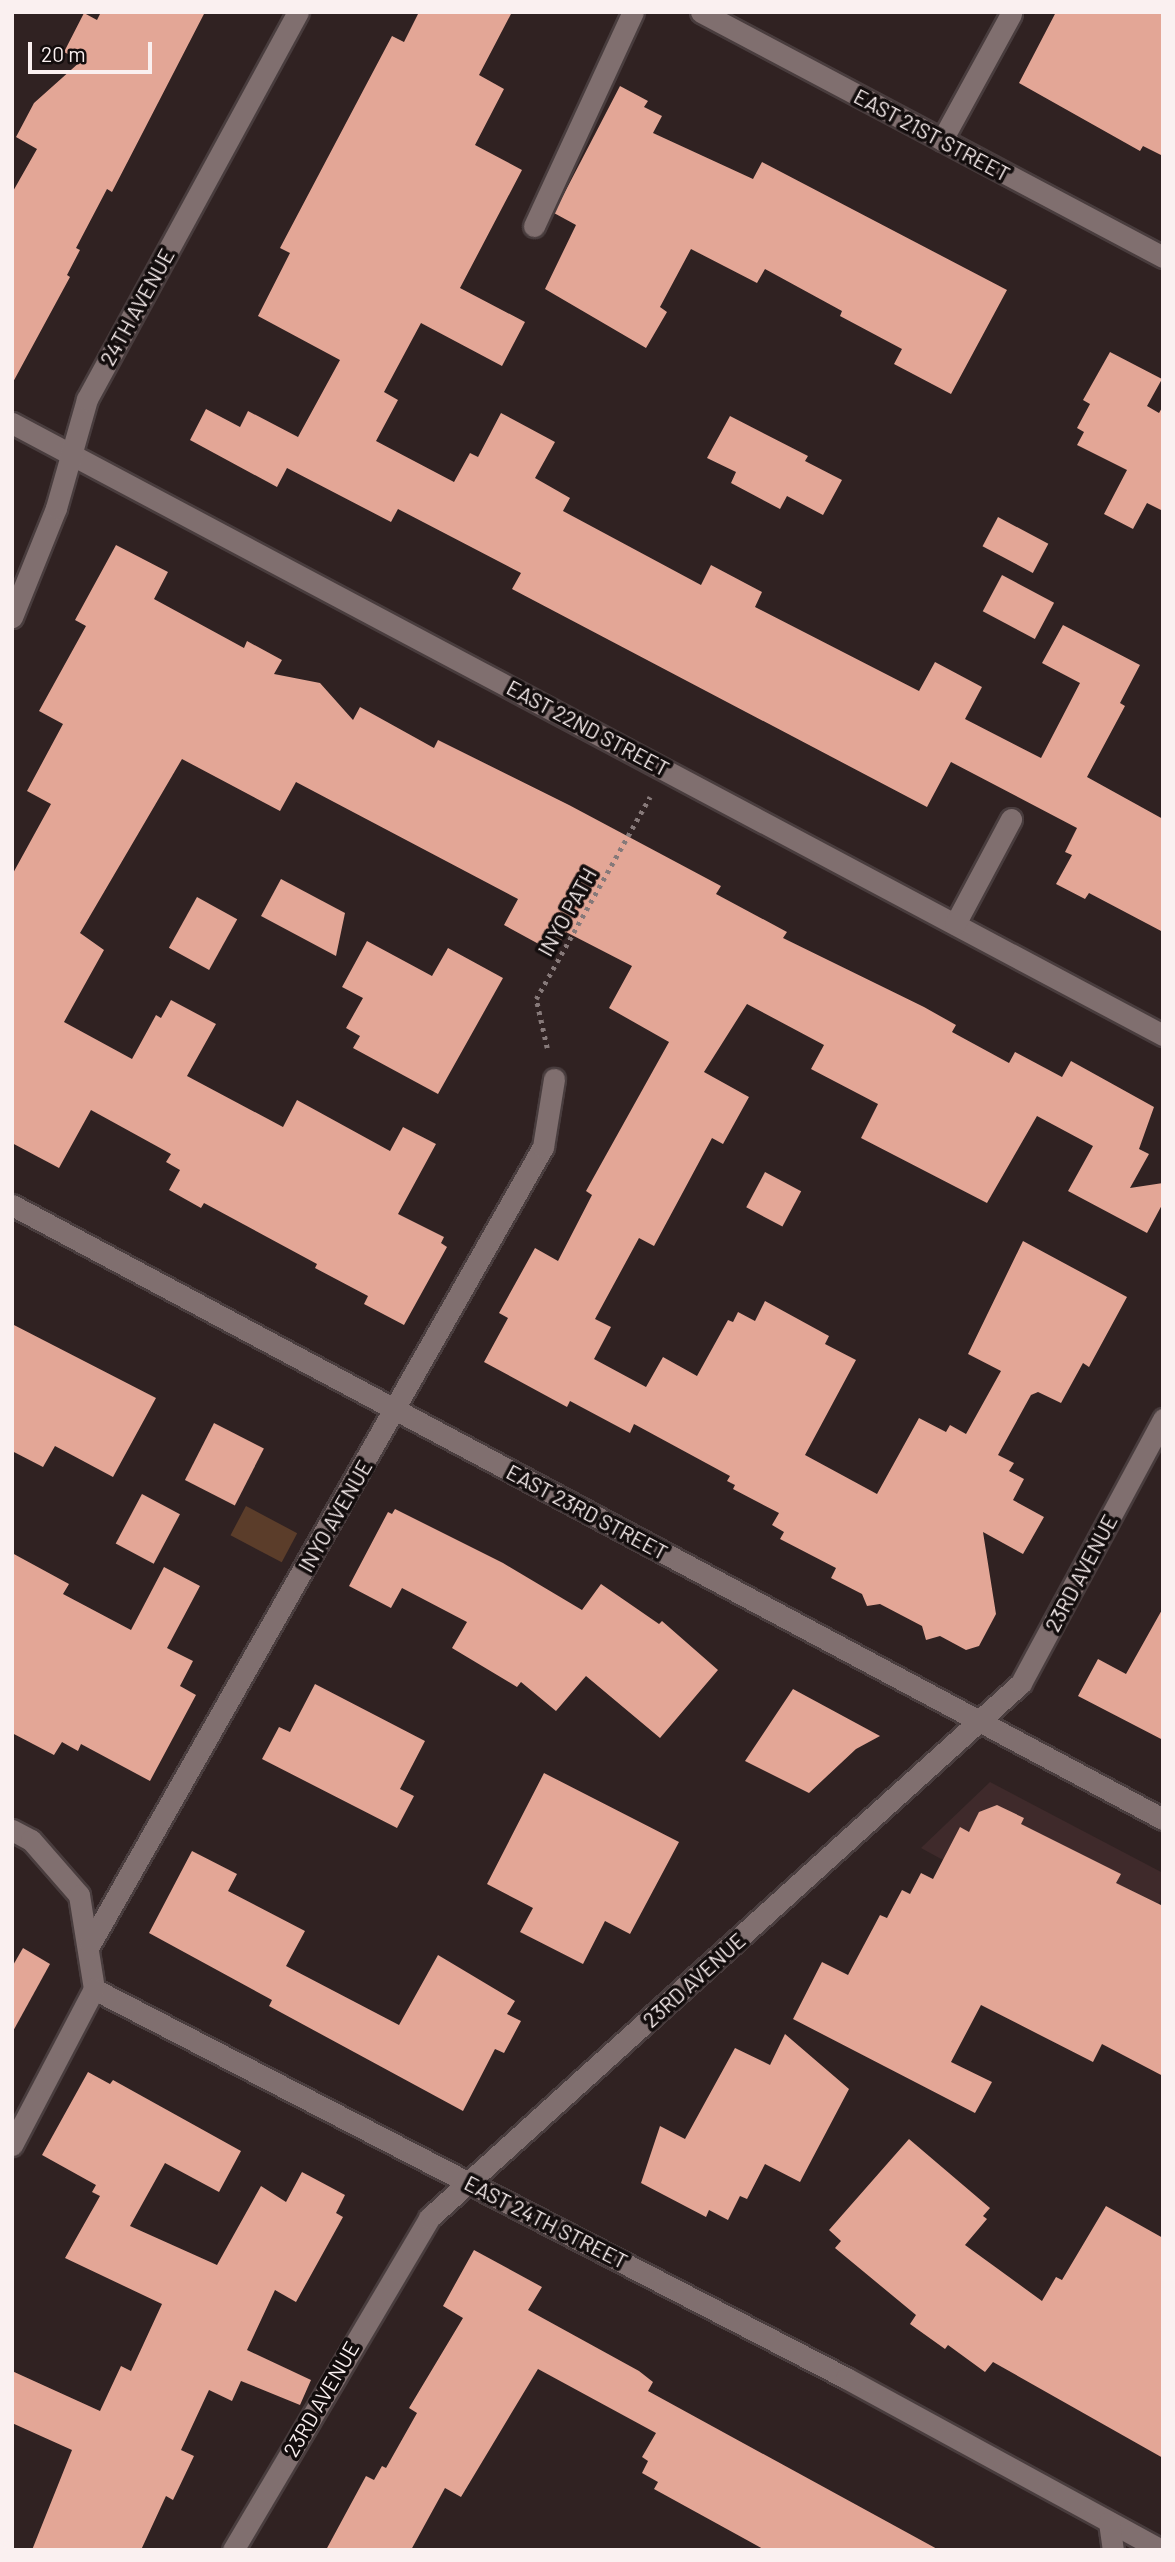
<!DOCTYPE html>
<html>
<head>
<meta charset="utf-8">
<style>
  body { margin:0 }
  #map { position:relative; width:1175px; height:2562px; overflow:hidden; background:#302222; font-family:Barlow,sans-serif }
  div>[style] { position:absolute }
  .built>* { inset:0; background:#3f2a2b }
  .green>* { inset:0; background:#5b3d2a; transform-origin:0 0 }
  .building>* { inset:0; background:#e3a696; transform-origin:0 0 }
  .path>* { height:4.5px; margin-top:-2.25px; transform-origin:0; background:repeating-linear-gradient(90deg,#867979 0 3.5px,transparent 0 8.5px) }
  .roads { filter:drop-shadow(2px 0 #493d3e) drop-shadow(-2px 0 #493d3e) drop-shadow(0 2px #493d3e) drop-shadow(0 -2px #493d3e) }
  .minor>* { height:21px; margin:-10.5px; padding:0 10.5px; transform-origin:10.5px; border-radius:10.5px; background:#806f6f }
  span { translate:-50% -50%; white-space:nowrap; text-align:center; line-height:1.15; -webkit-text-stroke:7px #130d0d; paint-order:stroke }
  .street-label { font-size:21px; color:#faf0f0 }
  .frame { position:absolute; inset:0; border:14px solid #faf0f0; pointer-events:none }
  .scale { position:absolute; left:28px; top:42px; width:124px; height:32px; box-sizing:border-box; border:4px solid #faf0f0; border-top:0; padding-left:9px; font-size:21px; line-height:24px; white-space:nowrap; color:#faf0f0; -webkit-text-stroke:5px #130d0d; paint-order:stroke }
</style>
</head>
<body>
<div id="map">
  <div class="built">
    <div style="clip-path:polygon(990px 1782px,1163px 1873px,1163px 1896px,1128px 1961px,921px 1848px)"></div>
  </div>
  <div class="green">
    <div style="left:246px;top:1506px;width:58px;height:33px;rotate:28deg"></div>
  </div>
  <div class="building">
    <div style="clip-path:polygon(101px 12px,205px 12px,112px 192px,107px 189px,76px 248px,80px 250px,67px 275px,70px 277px,12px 384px,12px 193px,37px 149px,16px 137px,34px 103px,81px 61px,64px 52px,84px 13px,97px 20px)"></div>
    <div style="clip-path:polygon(419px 12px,512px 12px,479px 75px,504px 89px,475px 145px,522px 170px,460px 288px,525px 322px,502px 366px,421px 323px,384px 392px,398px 400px,376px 441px,454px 482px,470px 453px,478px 457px,501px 413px,555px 442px,535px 478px,570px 498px,563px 511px,701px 585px,711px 565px,762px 592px,755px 607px,919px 691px,935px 662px,982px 687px,965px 719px,1041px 758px,1080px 683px,1042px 663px,1063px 625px,1140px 665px,1120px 703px,1125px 706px,1087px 777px,1163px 819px,1163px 932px,1089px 893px,1085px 899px,1056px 884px,1072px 855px,1065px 852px,1077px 828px,951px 762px,927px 807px,512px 589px,521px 573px,398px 509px,391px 522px,287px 468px,277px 487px,190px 440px,206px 409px,240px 427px,248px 411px,298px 437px,340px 360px,258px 316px,290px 253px,280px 248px,365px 87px,392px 36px,404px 42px)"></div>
    <div style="clip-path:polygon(1056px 12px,1163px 12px,1163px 156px,1143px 146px,1140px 151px,1019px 83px)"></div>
    <div style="clip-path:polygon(620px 86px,648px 101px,644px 107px,662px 116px,653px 133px,753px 179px,762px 162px,1007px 290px,951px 394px,894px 364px,902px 349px,840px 316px,842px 311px,765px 269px,757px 283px,691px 249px,660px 307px,667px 312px,646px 348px,545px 289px,576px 225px,554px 213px)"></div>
    <div style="clip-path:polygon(1110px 352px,1162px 379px,1147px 406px,1159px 413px,1163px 406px,1163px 511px,1147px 503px,1133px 529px,1104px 514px,1127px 470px,1077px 445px,1084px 432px,1077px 428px,1090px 404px,1083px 400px)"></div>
    <div style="clip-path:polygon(730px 416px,808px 456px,805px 461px,842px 480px,823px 515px,787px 496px,780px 509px,731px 483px,736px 472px,707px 458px)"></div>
    <div style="left:998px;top:517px;width:57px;height:33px;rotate:28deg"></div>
    <div style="clip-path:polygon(116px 545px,168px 572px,154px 599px,244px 648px,247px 641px,282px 660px,274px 674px,320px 683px,353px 720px,360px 707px,434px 748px,438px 740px,569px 805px,721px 886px,716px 894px,787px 932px,783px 938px,924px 1007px,956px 1025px,952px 1032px,1009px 1063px,1015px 1052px,1062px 1077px,1071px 1061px,1154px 1107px,1139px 1149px,1149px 1154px,1130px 1188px,1163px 1183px,1163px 1203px,1147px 1233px,1068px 1191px,1093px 1146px,1037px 1116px,987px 1203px,861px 1138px,878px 1104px,811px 1069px,824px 1045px,747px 1004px,704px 1072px,749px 1097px,723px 1144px,712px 1138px,654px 1246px,639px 1238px,595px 1319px,611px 1327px,594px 1359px,646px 1387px,663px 1357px,697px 1376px,728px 1320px,733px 1322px,738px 1312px,755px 1321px,765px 1301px,829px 1336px,825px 1344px,856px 1360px,805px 1455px,877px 1494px,919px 1418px,946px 1432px,950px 1425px,966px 1434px,1001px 1371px,968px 1354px,1023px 1241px,1127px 1297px,1089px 1367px,1083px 1363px,1061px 1403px,1038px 1392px,1031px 1395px,998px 1455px,1014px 1463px,1009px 1471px,1024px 1479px,1013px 1500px,1044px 1517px,1023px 1554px,983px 1532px,996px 1614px,979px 1646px,966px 1650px,940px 1636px,926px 1640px,922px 1626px,880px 1604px,867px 1606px,862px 1594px,831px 1578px,836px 1568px,780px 1539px,784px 1532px,772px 1525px,779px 1513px,733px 1489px,735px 1485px,727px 1481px,730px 1476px,634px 1424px,630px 1433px,570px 1401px,567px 1407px,484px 1362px,508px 1318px,499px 1313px,535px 1248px,558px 1261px,592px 1195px,586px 1191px,669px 1042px,609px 1008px,632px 966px,566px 932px,561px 941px,553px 936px,546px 948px,504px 925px,518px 899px,296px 782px,280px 811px,182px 759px,80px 933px,104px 950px,64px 1022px,132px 1059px,156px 1015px,161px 1018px,171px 1000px,216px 1024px,187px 1076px,283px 1127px,297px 1100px,390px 1151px,403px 1127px,436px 1144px,398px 1214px,444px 1237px,441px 1243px,447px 1247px,404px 1325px,364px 1304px,368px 1296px,315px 1268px,317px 1264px,204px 1203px,201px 1208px,169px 1190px,180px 1170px,166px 1162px,171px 1154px,91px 1110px,59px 1168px,12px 1143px,12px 875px,51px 804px,27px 791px,63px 724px,39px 711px,86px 626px,75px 620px)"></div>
    <div style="left:1002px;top:575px;width:59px;height:41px;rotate:28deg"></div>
    <div style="clip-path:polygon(281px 879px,345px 913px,336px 956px,261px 916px)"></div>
    <div style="left:197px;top:897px;width:46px;height:58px;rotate:29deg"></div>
    <div style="clip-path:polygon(367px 941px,432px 976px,448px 948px,503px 978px,438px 1094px,353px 1048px,360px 1036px,346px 1028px,363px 998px,342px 987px)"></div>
    <div style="left:765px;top:1172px;width:41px;height:40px;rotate:28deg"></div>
    <div style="clip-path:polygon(12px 1324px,156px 1398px,113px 1477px,55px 1446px,43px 1467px,12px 1451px)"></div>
    <div style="left:214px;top:1423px;width:56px;height:64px;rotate:27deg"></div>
    <div style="left:142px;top:1494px;width:43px;height:56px;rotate:28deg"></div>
    <div style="clip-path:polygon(395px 1509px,503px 1563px,582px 1610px,601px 1584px,659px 1624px,662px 1621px,718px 1670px,660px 1738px,586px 1676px,556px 1711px,521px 1682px,517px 1687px,452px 1648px,467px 1622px,402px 1588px,391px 1608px,349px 1586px,388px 1512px,392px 1514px)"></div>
    <div style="clip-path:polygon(12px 1553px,69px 1584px,63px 1594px,131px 1630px,164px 1567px,200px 1586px,167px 1648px,193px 1661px,180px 1686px,196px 1695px,150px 1781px,81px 1744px,78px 1751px,62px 1742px,54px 1755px,12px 1733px)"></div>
    <div style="clip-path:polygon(1163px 1608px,1163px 1740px,1078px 1696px,1098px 1659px,1126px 1674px)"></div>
    <div style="clip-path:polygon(315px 1684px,425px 1741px,400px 1789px,414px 1796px,397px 1828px,262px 1759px,279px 1727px,290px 1732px)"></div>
    <div style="clip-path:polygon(793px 1689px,880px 1736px,856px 1749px,809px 1793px,745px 1761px)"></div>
    <div style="clip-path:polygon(544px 1773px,679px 1842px,630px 1934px,605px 1921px,583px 1964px,520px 1932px,533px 1908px,487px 1884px)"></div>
    <div style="clip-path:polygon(997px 1805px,1024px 1818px,1021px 1824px,1121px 1874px,1116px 1883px,1163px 1906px,1163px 2076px,1102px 2044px,1093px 2062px,981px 2005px,951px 2062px,992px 2082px,975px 2113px,793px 2019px,822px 1962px,848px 1975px,880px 1915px,887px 1918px,902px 1890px,910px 1894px,921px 1873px,933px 1879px,960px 1827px,969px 1832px,979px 1812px)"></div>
    <div style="clip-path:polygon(192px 1851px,237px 1874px,228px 1891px,305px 1931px,286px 1966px,399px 2025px,438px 1955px,515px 2001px,507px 2014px,521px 2021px,504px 2053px,495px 2049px,463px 2111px,269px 2006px,272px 2000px,149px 1933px)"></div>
    <div style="clip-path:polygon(23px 1948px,50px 1964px,12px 2033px,12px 1967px)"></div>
    <div style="clip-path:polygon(785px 2034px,849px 2089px,800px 2182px,765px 2164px,747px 2199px,740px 2196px,728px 2220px,709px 2210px,706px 2217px,641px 2183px,660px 2126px,685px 2139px,735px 2048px,770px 2065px)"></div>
    <div style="clip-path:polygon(88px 2072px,110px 2084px,113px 2080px,241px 2151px,219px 2192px,165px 2163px,130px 2226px,217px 2265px,261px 2186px,286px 2202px,302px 2172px,345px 2195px,336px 2213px,343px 2217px,296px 2302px,275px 2290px,247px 2350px,311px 2380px,300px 2405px,241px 2381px,232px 2401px,209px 2390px,181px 2450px,194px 2456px,173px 2500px,166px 2496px,141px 2550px,32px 2550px,72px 2450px,12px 2423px,12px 2371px,100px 2411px,121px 2366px,131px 2371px,162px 2304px,65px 2258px,100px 2196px,92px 2192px,96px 2185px,42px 2155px)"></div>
    <div style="clip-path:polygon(909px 2139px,990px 2208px,983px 2216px,987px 2219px,965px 2245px,1042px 2301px,1056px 2277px,1062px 2280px,1106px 2206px,1163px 2238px,1163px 2458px,993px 2362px,985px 2372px,948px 2345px,945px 2349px,910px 2324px,916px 2315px,835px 2248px,841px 2241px,829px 2230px)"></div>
    <div style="clip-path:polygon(474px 2250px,542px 2287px,528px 2310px,639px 2371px,653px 2382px,648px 2391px,939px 2550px,765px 2550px,654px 2489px,658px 2482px,642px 2473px,648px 2461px,642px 2457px,656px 2433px,538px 2369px,461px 2497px,445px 2488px,411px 2550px,326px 2550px,366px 2476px,374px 2480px,382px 2466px,386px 2468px,417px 2413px,409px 2408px,463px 2318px,443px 2306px)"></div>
  </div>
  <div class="path">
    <div style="left:547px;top:1048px;width:50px;rotate:-102.7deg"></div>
    <div style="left:536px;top:999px;width:232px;rotate:-60.6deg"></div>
  </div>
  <div class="roads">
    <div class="minor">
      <div style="left:701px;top:12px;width:523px;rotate:27.94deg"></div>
      <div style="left:942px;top:140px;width:144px;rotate:-61.3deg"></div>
      <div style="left:534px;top:226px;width:236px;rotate:-65.2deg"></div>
      <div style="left:12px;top:423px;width:1304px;rotate:28deg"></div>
      <div style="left:12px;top:617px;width:118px;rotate:-68deg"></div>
      <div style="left:56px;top:508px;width:113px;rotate:-74.1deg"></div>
      <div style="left:87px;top:399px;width:441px;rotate:-61.4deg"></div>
      <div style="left:955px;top:924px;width:119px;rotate:-61.9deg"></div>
      <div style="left:12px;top:1205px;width:1305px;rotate:28.08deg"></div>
      <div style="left:12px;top:1830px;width:21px;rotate:28deg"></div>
      <div style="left:31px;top:1840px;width:73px;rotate:48.9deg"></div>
      <div style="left:79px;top:1895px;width:95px;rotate:80.9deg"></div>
      <div style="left:94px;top:1989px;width:847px;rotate:27.35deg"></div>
      <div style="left:846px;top:2378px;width:359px;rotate:28.6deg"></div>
      <div style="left:90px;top:1944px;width:917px;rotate:-60.39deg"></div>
      <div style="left:543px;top:1147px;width:69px;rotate:-80.8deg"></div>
      <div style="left:12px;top:2145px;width:176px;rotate:-62.3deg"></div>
      <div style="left:1109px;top:2522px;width:28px;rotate:82deg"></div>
      <div style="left:233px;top:2550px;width:386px;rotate:-59.4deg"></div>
      <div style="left:429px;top:2218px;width:798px;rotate:-42.1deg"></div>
      <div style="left:1021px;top:1683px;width:300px;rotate:-61.7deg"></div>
    </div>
  </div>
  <div class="street-label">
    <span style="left:932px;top:135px;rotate:28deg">EAST 21ST STREET</span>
    <span style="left:137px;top:307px;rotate:-61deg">24TH AVENUE</span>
    <span style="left:588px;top:728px;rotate:28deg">EAST 22ND STREET</span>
    <span style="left:567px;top:912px;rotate:-61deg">INYO PATH</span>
    <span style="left:587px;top:1512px;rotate:28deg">EAST 23RD STREET</span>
    <span style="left:335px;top:1516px;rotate:-60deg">INYO AVENUE</span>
    <span style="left:1081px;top:1573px;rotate:-62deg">23RD AVENUE</span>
    <span style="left:694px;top:1980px;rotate:-42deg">23RD AVENUE</span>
    <span style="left:546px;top:2222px;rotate:27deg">EAST 24TH STREET</span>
    <span style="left:321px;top:2399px;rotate:-60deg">23RD AVENUE</span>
  </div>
  <div class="frame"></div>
  <div class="scale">20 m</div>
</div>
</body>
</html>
